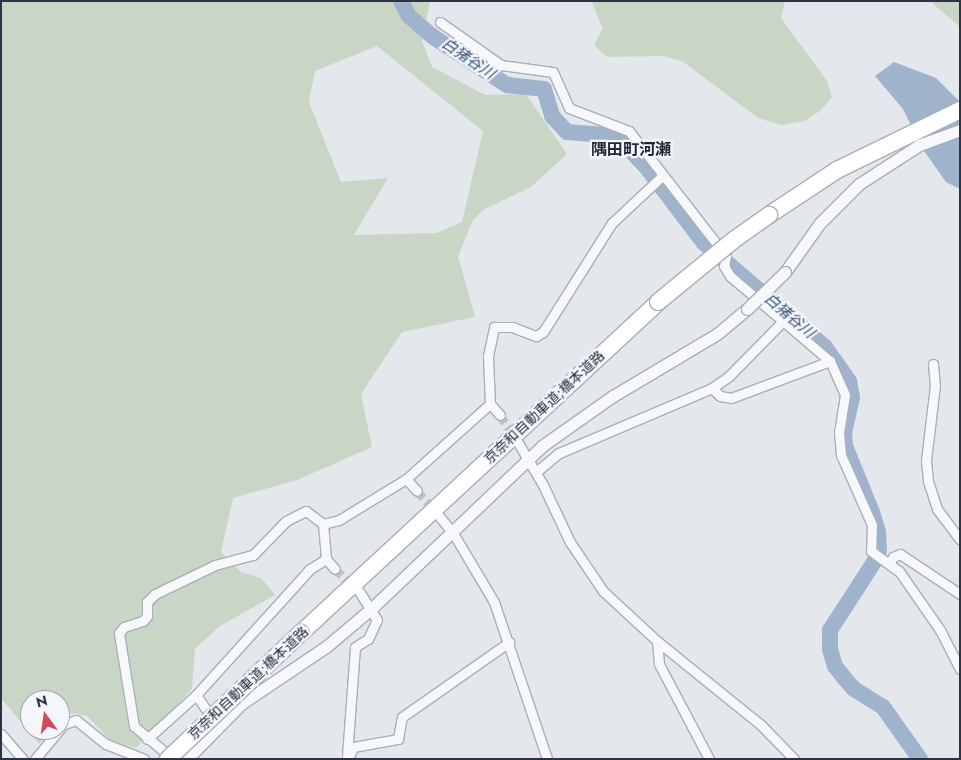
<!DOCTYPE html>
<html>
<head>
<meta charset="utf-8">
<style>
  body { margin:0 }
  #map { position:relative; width:961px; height:760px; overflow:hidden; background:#e4e7ec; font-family:Jost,"Noto Sans JP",sans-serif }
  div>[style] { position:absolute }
  .green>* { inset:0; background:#c9d6c5 }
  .water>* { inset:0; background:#9fb4cc }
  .river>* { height:16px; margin:-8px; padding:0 8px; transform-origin:8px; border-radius:8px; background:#9fb4cc }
  .minor-tunnel>* { height:9px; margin-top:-4.5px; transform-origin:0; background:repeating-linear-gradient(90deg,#bfc3cb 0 9px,transparent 0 13.5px) }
  .roads { filter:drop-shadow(1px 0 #a9aeb7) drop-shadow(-1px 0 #a9aeb7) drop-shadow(0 1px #a9aeb7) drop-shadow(0 -1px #a9aeb7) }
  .minor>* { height:9px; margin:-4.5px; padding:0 4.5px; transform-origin:4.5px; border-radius:4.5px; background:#f7f8fa }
  .tertiary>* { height:11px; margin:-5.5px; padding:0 5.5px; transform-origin:5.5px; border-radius:5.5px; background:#f7f8fa }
  .motorway>* { height:16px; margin:-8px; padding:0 8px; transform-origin:8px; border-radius:8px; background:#fff }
  .bridges { filter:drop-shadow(1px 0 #a9aeb7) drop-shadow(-1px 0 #a9aeb7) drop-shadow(0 1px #a9aeb7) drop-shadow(0 -1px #a9aeb7) }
  .tertiary-bridge>* { height:11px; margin:-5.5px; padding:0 5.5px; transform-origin:5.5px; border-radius:5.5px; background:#f7f8fa }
  .motorway-bridge>* { height:16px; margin:-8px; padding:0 8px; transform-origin:8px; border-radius:8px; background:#fff }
  span { translate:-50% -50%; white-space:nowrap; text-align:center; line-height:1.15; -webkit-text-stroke:4.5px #f4f6f9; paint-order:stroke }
  .street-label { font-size:14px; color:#2b3445 }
  .water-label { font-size:15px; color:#34527a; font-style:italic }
  .quarter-label { font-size:16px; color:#1d2536; font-weight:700 }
  .frame { position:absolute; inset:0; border:2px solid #2b3445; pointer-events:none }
  .north { position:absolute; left:20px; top:690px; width:50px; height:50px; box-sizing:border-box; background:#f4f6f9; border:1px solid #a4a8b1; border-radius:50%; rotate:346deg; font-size:14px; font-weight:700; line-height:20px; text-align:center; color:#2b3445 }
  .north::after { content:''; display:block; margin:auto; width:18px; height:22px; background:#d1495b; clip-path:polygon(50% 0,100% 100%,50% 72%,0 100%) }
</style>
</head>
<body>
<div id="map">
  <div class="green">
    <div style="clip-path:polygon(evenodd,1px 1px,430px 1px,422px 41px,432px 67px,485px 95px,526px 94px,567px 154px,531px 187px,485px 209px,473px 220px,458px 256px,475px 317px,402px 332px,361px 394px,372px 447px,297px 480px,233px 498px,221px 552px,241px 572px,261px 578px,275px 595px,220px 626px,195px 649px,192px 689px,136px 748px,111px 741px,87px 716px,72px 713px,60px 720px,60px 700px,30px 700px,30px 730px,51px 730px,39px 744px,1px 698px,1px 1px,377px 46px,483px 131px,462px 222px,436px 233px,354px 235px,388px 178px,341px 182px,309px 102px,315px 71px,377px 46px)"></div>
    <div style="clip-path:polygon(591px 1px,785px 1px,781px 18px,827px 81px,832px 97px,820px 111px,804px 121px,781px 125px,758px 118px,682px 61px,663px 56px,607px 57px,594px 45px,603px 28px)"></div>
    <div style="clip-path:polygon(930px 1px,960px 1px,960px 27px)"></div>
  </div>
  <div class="water">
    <div style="clip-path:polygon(894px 62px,936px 78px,960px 102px,960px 189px,946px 182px,924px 151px,903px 109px,875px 76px)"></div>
  </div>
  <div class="river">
    <div style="left:401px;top:1px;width:17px;rotate:62deg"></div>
    <div style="left:409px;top:16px;width:30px;rotate:41deg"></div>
    <div style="left:432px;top:36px;width:90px;rotate:33.2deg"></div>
    <div style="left:507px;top:85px;width:37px;rotate:6deg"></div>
    <div style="left:544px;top:89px;width:28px;rotate:73deg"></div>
    <div style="left:552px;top:116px;width:22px;rotate:47deg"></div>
    <div style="left:567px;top:132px;width:50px;rotate:4.6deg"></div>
    <div style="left:617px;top:136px;width:44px;rotate:46.8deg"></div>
    <div style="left:647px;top:168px;width:94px;rotate:52.8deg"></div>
    <div style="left:704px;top:243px;width:160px;rotate:40.7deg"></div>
    <div style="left:825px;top:347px;width:42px;rotate:54.8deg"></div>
    <div style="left:849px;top:381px;width:17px;rotate:80deg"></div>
    <div style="left:852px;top:398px;width:35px;rotate:103deg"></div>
    <div style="left:844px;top:432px;width:14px;rotate:86deg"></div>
    <div style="left:845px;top:446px;width:71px;rotate:67.8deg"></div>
    <div style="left:872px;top:512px;width:21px;rotate:73deg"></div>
    <div style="left:878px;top:532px;width:18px;rotate:87deg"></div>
    <div style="left:879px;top:550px;width:9px;rotate:108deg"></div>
    <div style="left:876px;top:559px;width:85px;rotate:122.9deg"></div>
    <div style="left:830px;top:630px;width:19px;rotate:90deg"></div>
    <div style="left:830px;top:649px;width:18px;rotate:74deg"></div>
    <div style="left:835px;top:666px;width:16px;rotate:52deg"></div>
    <div style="left:845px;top:679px;width:13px;rotate:48deg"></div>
    <div style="left:854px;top:689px;width:34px;rotate:32deg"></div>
    <div style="left:883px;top:707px;width:64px;rotate:54.6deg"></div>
  </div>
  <div class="minor-tunnel">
    <div style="left:500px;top:415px;width:27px;rotate:57deg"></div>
    <div style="left:417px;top:491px;width:27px;rotate:48deg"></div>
    <div style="left:335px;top:569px;width:26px;rotate:43deg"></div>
  </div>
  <div class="roads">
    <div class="minor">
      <div style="left:440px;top:22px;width:75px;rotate:35.2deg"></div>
      <div style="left:501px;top:65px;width:52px;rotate:7.7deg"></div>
      <div style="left:553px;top:72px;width:39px;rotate:66deg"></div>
      <div style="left:569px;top:108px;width:64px;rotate:21deg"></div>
      <div style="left:629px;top:131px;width:158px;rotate:52.2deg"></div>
      <div style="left:726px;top:256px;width:10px;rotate:101deg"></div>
      <div style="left:724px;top:266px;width:12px;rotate:59deg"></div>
      <div style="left:730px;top:276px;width:131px;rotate:40.4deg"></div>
      <div style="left:830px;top:361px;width:37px;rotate:66deg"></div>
      <div style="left:845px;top:395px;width:37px;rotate:99deg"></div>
      <div style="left:839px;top:432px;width:23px;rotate:85deg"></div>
      <div style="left:841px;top:455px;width:77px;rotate:66.1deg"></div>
      <div style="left:872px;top:525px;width:26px;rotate:92deg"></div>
      <div style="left:871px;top:551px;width:34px;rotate:36deg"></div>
      <div style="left:899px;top:571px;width:72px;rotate:55.2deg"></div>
      <div style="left:940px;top:630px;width:44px;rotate:62.9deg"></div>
      <div style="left:933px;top:364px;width:21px;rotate:85deg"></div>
      <div style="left:935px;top:385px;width:77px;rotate:96.8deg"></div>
      <div style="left:926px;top:461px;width:20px;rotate:84deg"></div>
      <div style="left:928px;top:481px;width:29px;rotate:72deg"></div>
      <div style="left:937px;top:509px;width:38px;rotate:53deg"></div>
      <div style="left:712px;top:388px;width:11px;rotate:45deg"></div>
      <div style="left:720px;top:396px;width:11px;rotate:10deg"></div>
      <div style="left:731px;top:398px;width:106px;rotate:-20.5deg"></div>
      <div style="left:500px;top:415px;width:15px;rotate:-132deg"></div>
      <div style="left:490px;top:404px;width:48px;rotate:-92.4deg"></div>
      <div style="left:488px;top:356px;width:30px;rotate:-78deg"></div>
      <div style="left:494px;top:327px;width:18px"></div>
      <div style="left:512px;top:327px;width:26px;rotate:21deg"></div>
      <div style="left:536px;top:336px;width:8px;rotate:-30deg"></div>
      <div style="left:543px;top:332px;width:129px;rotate:-57.7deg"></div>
      <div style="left:612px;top:223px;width:69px;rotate:-43.2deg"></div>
      <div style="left:517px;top:441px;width:51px;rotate:59.4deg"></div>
      <div style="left:543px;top:485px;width:63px;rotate:64.7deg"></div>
      <div style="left:570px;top:542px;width:59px;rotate:56deg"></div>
      <div style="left:603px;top:591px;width:74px;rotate:42.8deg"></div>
      <div style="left:657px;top:641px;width:132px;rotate:38.9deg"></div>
      <div style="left:760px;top:724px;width:49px;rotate:45.8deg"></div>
      <div style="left:536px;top:472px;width:30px;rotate:-40deg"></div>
      <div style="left:559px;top:453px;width:166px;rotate:-23deg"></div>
      <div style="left:712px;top:388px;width:21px;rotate:-35deg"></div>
      <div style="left:729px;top:376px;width:78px;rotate:-45.5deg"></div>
      <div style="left:406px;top:479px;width:16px;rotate:47deg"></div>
      <div style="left:439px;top:516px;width:22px;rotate:51deg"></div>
      <div style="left:453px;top:533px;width:80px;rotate:59.3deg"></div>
      <div style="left:494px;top:602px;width:166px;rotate:71.3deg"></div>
      <div style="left:323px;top:524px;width:16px;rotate:-14deg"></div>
      <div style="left:339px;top:520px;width:79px;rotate:-31.5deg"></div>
      <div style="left:406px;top:479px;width:113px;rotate:-41.8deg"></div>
      <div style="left:890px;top:562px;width:6px;rotate:-59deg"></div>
      <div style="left:893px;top:557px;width:8px;rotate:-23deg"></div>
      <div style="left:900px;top:554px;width:72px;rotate:33.7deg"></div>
      <div style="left:657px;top:641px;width:23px;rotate:85deg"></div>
      <div style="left:659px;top:664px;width:107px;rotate:62.2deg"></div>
      <div style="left:196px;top:695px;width:29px;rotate:55deg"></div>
      <div style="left:1px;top:734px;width:33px;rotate:49deg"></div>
      <div style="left:147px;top:739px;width:66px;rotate:-41.9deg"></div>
      <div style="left:196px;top:695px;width:170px;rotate:-47.9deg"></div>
      <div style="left:310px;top:569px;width:19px;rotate:-32deg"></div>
      <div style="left:347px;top:756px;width:109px;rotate:-85.8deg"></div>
      <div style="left:355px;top:647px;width:15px;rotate:-32deg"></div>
      <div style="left:368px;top:639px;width:21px;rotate:-65deg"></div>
      <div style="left:377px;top:620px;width:36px;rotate:-122deg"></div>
      <div style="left:35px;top:759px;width:45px;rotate:-50.4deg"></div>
      <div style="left:64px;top:724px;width:13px;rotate:-18deg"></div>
      <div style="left:76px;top:720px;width:38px;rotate:39deg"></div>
      <div style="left:106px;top:744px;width:41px;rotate:21.5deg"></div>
      <div style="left:173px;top:759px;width:51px;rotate:-139.8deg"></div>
      <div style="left:134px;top:726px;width:94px;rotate:-99.2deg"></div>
      <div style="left:119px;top:633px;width:8px;rotate:-50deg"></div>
      <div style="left:124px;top:627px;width:20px;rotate:-18deg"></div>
      <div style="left:143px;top:621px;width:6px;rotate:-51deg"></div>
      <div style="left:147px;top:616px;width:14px;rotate:-90deg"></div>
      <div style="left:147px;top:602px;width:11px;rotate:-45deg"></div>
      <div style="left:155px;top:594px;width:67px;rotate:-25.8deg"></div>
      <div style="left:215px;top:565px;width:39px;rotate:-15deg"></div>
      <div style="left:253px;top:555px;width:47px;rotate:-45.9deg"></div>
      <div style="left:286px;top:521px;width:22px;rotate:-27deg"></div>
      <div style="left:306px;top:511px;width:21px;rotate:37deg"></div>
      <div style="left:323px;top:524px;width:35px;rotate:85deg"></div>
      <div style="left:326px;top:559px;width:13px;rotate:48deg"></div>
      <div style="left:348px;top:759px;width:13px;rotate:-67deg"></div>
      <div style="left:353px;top:747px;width:46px;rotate:-10.1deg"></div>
      <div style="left:398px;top:739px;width:22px;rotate:-80deg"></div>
      <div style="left:402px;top:717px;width:131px;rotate:-35deg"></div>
    </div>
    <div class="tertiary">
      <div style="left:785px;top:272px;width:60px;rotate:-54.5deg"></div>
      <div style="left:820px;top:223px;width:55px;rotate:-45deg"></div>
      <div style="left:859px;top:184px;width:72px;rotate:-33deg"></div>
      <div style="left:919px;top:145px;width:44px;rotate:-20.1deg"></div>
      <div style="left:187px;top:759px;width:77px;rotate:-45.5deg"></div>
      <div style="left:241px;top:704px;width:104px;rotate:-34deg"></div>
      <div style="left:327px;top:646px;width:57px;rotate:-40.1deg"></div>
      <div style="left:371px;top:609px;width:236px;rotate:-43.6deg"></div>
      <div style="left:542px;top:446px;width:87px;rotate:-35.2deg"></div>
      <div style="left:613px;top:396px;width:121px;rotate:-30.8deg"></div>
      <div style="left:717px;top:334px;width:39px;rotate:-40deg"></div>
    </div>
    <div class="motorway">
      <div style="left:769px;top:215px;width:82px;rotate:-33.5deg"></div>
      <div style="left:837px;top:170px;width:137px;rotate:-26deg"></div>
      <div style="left:301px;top:633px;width:487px;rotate:-42.8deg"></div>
    </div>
  </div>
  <div class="bridges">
    <div class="tertiary-bridge">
      <div style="left:747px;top:309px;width:53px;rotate:-44.2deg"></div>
    </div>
    <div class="motorway-bridge">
      <div style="left:658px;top:302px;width:99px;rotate:-39.3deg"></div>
      <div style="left:735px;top:239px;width:42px;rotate:-35.2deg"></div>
      <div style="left:168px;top:759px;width:183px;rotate:-43.5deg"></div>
    </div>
  </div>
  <div class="street-label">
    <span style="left:544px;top:407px;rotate:-43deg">京奈和自動車道;橋本道路</span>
    <span style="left:248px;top:683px;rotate:-43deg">京奈和自動車道;橋本道路</span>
  </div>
  <div class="water-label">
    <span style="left:468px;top:59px;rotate:34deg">白猪谷川</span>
    <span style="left:789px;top:316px;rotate:40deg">白猪谷川</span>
  </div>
  <div class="quarter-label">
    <span style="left:631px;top:150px">隅田町河瀬</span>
  </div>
  <div class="frame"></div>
  <div class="north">N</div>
</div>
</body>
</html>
